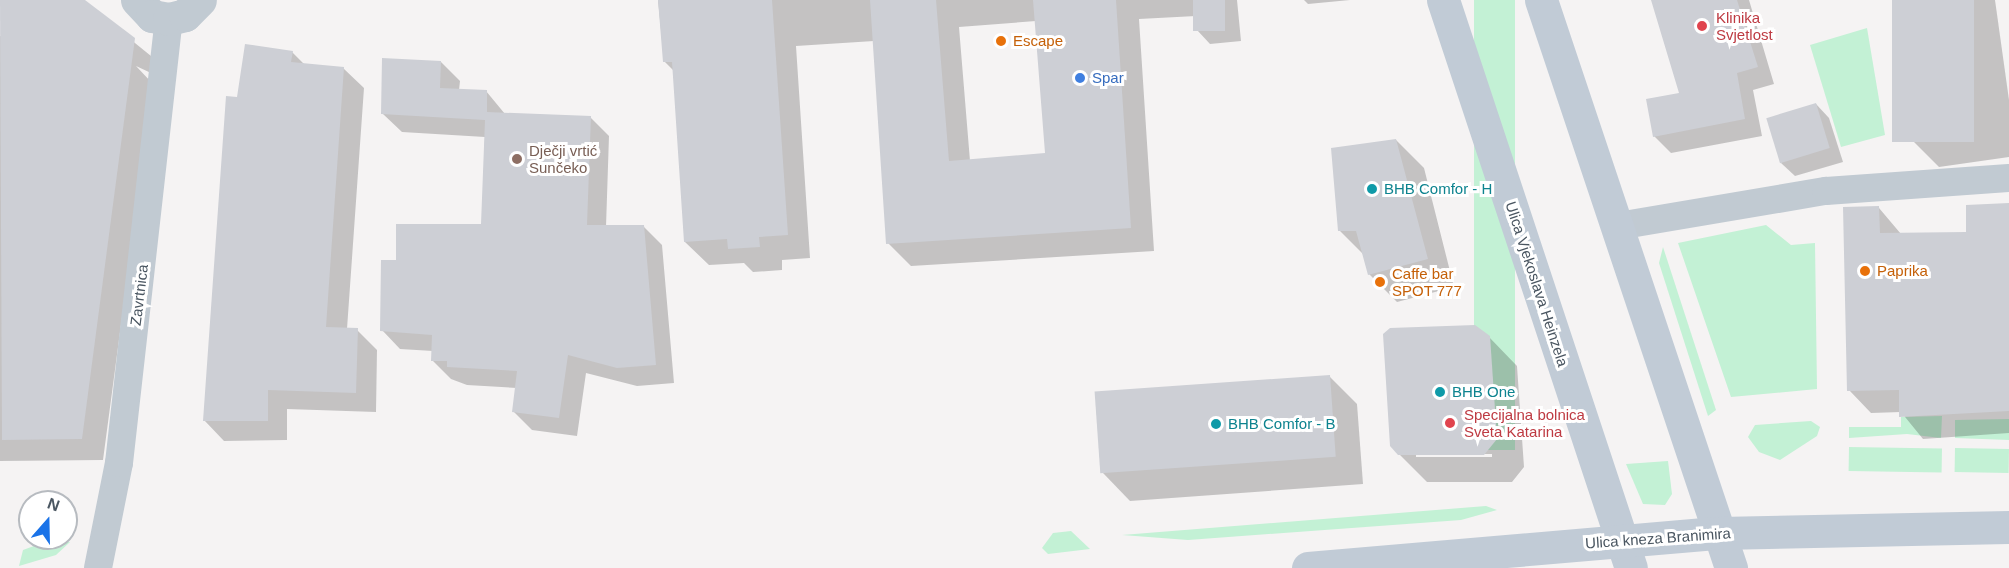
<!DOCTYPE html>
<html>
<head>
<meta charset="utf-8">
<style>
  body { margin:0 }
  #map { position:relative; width:2009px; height:568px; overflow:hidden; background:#f5f3f3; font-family:Helvetica,sans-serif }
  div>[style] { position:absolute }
  .green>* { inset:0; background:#c3f1d5; transform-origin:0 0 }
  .shadow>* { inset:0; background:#0003 }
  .building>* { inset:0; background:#cdcfd5; transform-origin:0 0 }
  .minor>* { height:28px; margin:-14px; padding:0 14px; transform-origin:14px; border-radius:14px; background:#c1cad2 }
  .tertiary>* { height:33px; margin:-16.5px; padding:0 16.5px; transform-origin:16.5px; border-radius:16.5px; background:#c1cad2 }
  .secondary>* { height:33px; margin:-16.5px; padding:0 16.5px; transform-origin:16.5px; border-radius:16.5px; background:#c1cbd6 }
  .dots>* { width:16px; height:16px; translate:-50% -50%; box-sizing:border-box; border:3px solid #fff; border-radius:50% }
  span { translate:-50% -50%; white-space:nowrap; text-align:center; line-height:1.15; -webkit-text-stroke:6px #fff; paint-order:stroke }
  .health-label { font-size:15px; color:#be3a42 }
  .left { translate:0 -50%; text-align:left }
  .food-label { font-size:15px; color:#c56008 }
  .shop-label { font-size:15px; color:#366cbe }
  .education-label { font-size:15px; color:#785e54 }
  .culture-label { font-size:15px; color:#0d838f }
  .street-label { font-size:15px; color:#4a5661 }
  .north { position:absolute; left:18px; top:490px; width:60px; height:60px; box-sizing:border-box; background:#fff; border:2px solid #b7bbc0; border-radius:50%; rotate:20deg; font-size:16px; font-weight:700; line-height:24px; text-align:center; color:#4a5661 }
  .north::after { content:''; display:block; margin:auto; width:21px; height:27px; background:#1a73e8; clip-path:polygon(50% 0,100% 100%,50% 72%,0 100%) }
</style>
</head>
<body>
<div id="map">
  <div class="green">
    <div style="left:1474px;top:0;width:41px;height:450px"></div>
    <div style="clip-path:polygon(1867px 28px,1885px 135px,1841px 147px,1810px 45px)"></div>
    <div style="clip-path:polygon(1766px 225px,1791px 245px,1815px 243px,1817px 389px,1731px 397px,1678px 243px)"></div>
    <div style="clip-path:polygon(1663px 247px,1716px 410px,1708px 416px,1659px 263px)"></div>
    <div style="clip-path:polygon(1942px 416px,1941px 438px,1907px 434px,1849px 438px,1849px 427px,1901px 427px,1901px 417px)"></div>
    <div style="clip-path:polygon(2009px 419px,2009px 440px,1955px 438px,1955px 420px)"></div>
    <div style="clip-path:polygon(1811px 421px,1820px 427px,1817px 436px,1780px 460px,1759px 452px,1748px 437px,1755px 425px)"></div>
    <div style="left:1849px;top:447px;width:93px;height:24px;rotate:1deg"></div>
    <div style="left:1955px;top:448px;width:54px;height:24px;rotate:1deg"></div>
    <div style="clip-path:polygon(1668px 461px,1672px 494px,1665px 505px,1643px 504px,1626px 464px)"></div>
    <div style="clip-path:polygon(1486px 506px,1497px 510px,1461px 520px,1188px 540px,1122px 535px)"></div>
    <div style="clip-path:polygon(1071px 531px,1090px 549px,1048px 554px,1042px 548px,1053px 533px)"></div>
    <div style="clip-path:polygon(53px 539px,70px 542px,56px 555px,19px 566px,23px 550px)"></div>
  </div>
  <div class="shadow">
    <div style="clip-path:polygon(0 0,82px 0,167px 69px,166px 80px,136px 66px,153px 84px,103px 460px,0 461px,0 36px,120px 58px)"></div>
    <div style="clip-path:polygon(evenodd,658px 0,1237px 0,1241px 41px,1210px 44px,1197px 30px,1196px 16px,1139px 19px,1154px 251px,911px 266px,888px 243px,874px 41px,796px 46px,810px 258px,782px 260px,782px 270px,753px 272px,744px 263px,709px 265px,685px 242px,674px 71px,664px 61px,658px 0,1036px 21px,1047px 154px,970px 161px,959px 27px,1036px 21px)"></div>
    <div style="clip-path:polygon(1304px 0,1350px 0,1308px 4px)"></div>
    <div style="clip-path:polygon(1652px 0,1749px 0,1774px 84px,1753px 90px,1762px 136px,1671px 153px,1654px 136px,1681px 94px)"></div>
    <div style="clip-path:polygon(1894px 0,1995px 0,2009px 100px,2009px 157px,1939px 167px,1913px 141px)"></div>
    <div style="clip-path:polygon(292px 52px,305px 65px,343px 68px,364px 88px,347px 329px,357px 330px,377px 350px,376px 412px,287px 409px,287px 440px,224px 441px,204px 420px,238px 99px)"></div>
    <div style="clip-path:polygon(441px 62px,460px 81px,459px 90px,486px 91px,505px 114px,590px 117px,609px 136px,606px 227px,644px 227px,662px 245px,674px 383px,637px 386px,586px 373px,577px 436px,532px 430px,513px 411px,517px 388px,467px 385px,451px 379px,432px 360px,433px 351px,400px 349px,382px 330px,397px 261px,482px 226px,485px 137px,402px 132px,383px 114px)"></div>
    <div style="clip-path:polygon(1816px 104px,1829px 118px,1843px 162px,1795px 176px,1781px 163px)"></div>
    <div style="clip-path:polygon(1396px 140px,1424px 168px,1454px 287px,1397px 302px,1369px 274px,1364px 255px,1340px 231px)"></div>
    <div style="clip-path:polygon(2009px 205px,2009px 433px,1923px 439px,1901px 412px,1871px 413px,1849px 390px,1879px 208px,1901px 234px,1968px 233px)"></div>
    <div style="clip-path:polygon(evenodd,1489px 337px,1517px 366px,1524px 467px,1512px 482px,1427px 482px,1399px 454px,1489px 337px,1416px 454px,1492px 454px,1492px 457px,1416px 457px,1416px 454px)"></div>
    <div style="clip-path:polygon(1329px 376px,1357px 404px,1363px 484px,1130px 501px,1103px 473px)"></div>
  </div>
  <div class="building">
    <div style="clip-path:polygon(0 0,85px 0,135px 38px,82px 439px,2px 440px)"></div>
    <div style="clip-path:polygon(658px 0,772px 0,788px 235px,759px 237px,760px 247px,728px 249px,727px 239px,684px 242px,672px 62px,663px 62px)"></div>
    <div style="clip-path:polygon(870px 0,936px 0,949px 161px,1045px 153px,1033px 0,1116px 0,1131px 228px,886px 244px)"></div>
    <div style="left:1193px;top:0;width:32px;height:31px"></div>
    <div style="clip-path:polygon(1651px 0,1737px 0,1758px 67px,1737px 73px,1745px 119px,1653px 137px,1646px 99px,1679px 93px)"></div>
    <div style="left:1892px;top:0;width:82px;height:142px"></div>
    <div style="clip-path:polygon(245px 44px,293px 51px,291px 62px,344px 67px,326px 327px,358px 328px,356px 393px,268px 390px,268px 421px,203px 421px,226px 96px,237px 97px)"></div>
    <div style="clip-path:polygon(382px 58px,441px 61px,440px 88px,487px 90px,487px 112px,591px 116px,587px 225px,644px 225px,656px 365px,617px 368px,568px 355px,559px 418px,512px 412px,517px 371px,447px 367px,447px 361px,431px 361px,432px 335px,380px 331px,381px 260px,396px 260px,396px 224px,481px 224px,485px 120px,381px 114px)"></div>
    <div style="left:1816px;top:103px;width:47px;height:52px;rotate:73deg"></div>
    <div style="clip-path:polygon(1396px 139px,1428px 259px,1368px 275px,1356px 231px,1338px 231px,1331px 148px)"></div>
    <div style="clip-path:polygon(2009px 203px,2009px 411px,1899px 417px,1899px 390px,1847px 391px,1843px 207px,1879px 206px,1880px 233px,1966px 232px,1966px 205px)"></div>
    <div style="clip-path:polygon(1475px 325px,1490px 336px,1497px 439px,1484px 455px,1398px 455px,1390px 446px,1383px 334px,1390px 328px)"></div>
    <div style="left:1330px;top:375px;width:82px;height:236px;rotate:86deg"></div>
  </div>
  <div class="minor">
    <div style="left:1618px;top:226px;width:211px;rotate:-9.6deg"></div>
    <div style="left:1826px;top:191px;width:183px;rotate:-4.1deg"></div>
    <div style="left:98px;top:568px;width:107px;rotate:-78.7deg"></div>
    <div style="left:119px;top:463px;width:447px;rotate:-83.6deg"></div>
  </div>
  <div class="tertiary">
    <div style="left:137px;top:0;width:22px;rotate:47deg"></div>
    <div style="left:152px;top:16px;width:17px;rotate:10deg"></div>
    <div style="left:169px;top:19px;width:16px;rotate:-14deg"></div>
    <div style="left:185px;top:15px;width:21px;rotate:-45deg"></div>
  </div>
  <div class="secondary">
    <div style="left:1443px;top:0;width:598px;rotate:71.69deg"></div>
    <div style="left:1541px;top:0;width:599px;rotate:71.5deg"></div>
    <div style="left:1308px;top:568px;width:412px;rotate:-4.9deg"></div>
    <div style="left:1719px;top:533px;width:290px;rotate:-1.2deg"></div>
  </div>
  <div class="dots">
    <div style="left:1702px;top:26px;background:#e0444e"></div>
    <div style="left:1001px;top:41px;background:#e8710a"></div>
    <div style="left:1080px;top:78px;background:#3f7fe0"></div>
    <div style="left:517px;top:159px;background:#8d6e63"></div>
    <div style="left:1372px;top:189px;background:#0f9aa8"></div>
    <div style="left:1865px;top:271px;background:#e8710a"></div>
    <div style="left:1380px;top:282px;background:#e8710a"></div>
    <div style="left:1440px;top:392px;background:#0f9aa8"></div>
    <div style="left:1450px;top:423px;background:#e0444e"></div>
    <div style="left:1216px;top:424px;background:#0f9aa8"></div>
  </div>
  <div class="health-label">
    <span class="left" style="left:1716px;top:26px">Klinika<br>Svjetlost</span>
    <span class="left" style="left:1464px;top:423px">Specijalna bolnica<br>Sveta Katarina</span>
  </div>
  <div class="food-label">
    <span class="left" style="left:1013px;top:41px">Escape</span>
    <span class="left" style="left:1877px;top:271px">Paprika</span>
    <span class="left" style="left:1392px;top:282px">Caffe bar<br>SPOT 777</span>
  </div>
  <div class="shop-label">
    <span class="left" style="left:1092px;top:78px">Spar</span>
  </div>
  <div class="education-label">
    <span class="left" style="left:529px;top:159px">Dječji vrtić<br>Sunčeko</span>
  </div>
  <div class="culture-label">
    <span class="left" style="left:1384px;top:189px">BHB Comfor - H</span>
    <span class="left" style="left:1452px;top:392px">BHB One</span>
    <span class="left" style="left:1228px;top:424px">BHB Comfor - B</span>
  </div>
  <div class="street-label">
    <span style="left:1537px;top:284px;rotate:72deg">Ulica Vjekoslava Heinzela</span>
    <span style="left:139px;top:295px;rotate:-83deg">Zavrtnica</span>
    <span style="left:1658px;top:538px;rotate:-4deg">Ulica kneza Branimira</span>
  </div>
  <div class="north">N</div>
</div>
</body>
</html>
